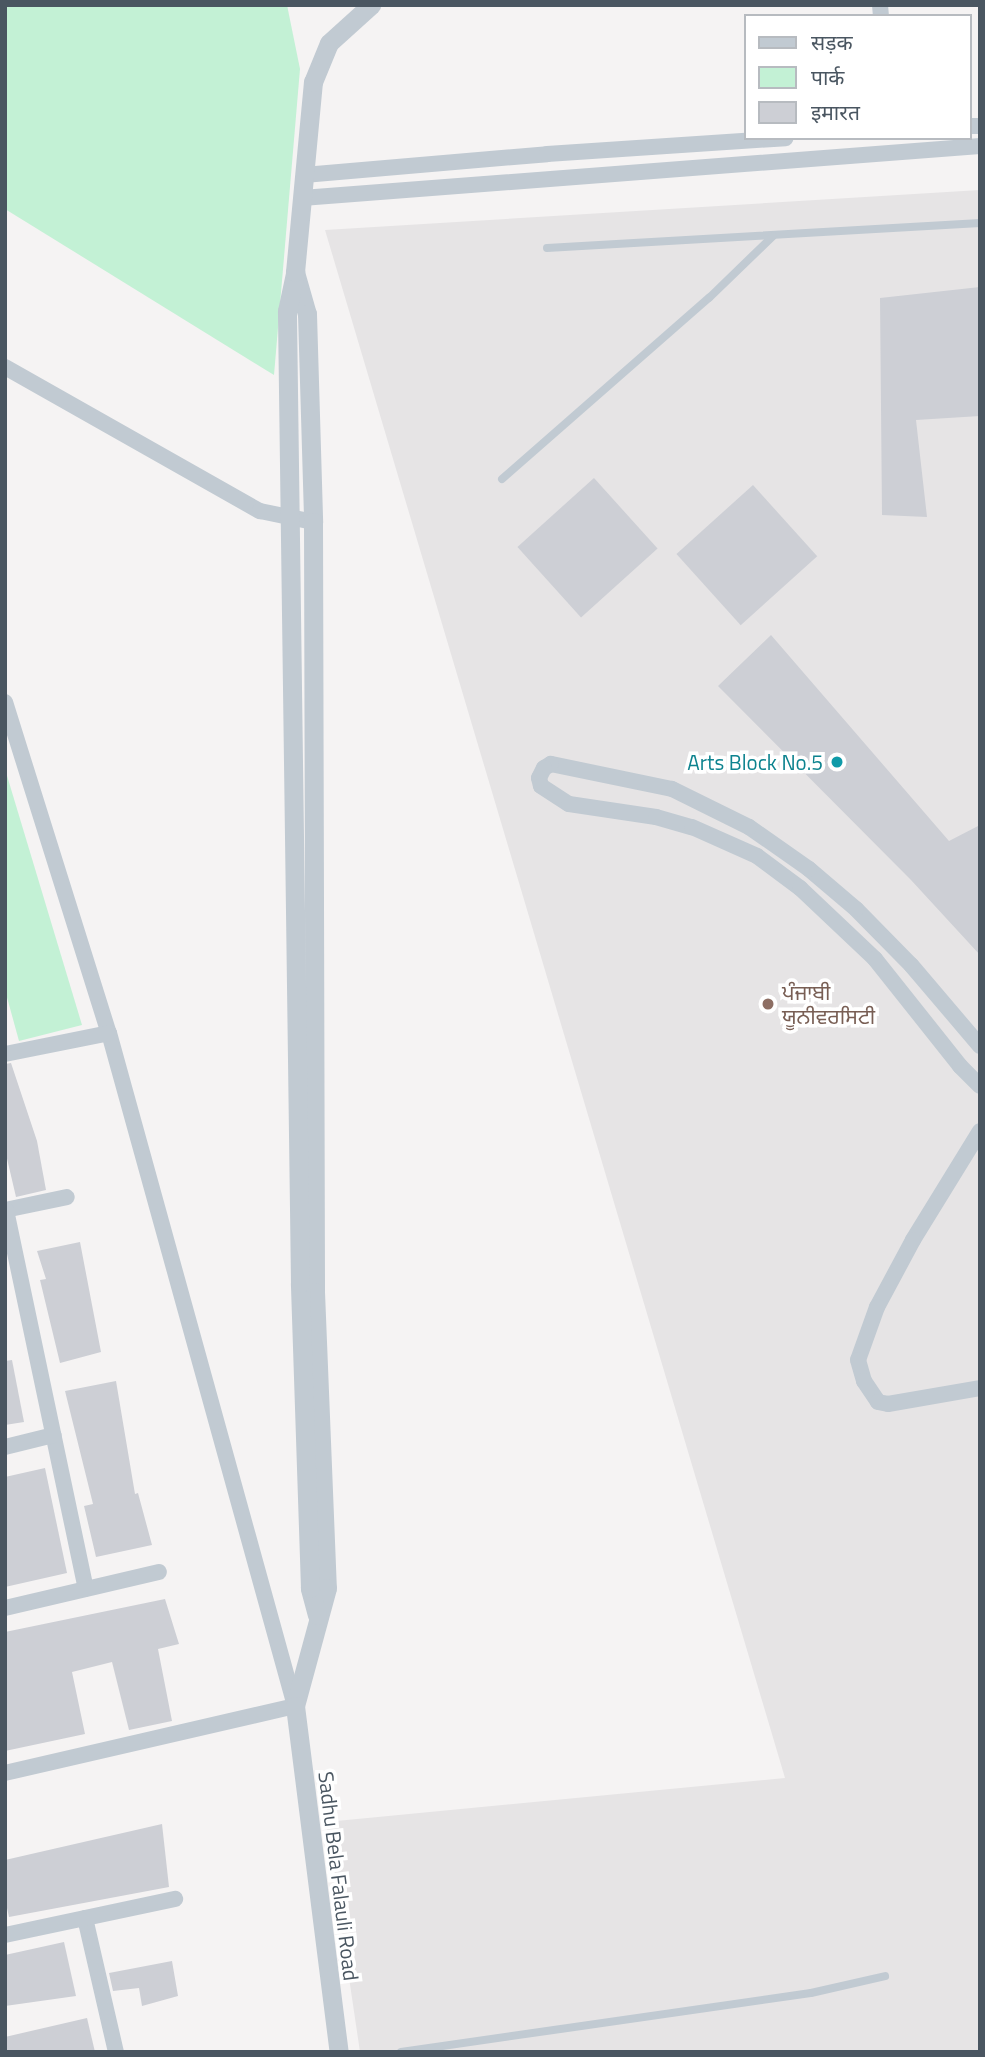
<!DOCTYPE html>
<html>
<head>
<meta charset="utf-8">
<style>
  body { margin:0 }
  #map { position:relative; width:985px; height:2057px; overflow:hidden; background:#f5f3f3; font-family:"Titillium Web","Noto Sans Devanagari","Noto Sans Gurmukhi",sans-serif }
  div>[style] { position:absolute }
  .education>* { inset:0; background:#e6e4e5 }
  .green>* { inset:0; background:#c3f1d5 }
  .building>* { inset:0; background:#cdcfd5; transform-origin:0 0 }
  .service>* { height:8px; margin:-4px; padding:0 4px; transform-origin:4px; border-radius:4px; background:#c1cad2 }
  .minor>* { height:16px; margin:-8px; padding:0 8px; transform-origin:8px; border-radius:8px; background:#c1cad2 }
  .tertiary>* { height:19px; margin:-9.5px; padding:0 9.5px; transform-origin:9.5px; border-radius:9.5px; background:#c1cad2 }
  .dots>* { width:19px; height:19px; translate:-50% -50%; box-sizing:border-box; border:4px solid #fff; border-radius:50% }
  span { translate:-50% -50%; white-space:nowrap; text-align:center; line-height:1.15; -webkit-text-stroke:7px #fff; paint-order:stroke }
  .culture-label { font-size:21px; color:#0d838f }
  .right { translate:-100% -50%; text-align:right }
  .education-label { font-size:21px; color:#785e54 }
  .left { translate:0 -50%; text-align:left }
  .street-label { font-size:21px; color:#4a5661 }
  .frame { position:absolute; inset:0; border:7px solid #4a5661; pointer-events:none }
  .legend { position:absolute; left:744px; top:14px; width:228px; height:126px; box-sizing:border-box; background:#fff; border:2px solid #b7bbc0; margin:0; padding:9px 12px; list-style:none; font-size:21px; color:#4a5661 }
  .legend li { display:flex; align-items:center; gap:14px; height:35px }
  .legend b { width:35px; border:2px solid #b7bbc0 }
</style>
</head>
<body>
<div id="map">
  <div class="education">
    <div style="clip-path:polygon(980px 190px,980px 2052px,360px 2052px,326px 1822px,785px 1778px,325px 230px)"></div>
  </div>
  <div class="green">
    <div style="clip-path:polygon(5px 5px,287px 5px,300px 69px,274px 375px,5px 209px)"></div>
    <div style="clip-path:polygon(5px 769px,82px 1025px,19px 1041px,5px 990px)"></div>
  </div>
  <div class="building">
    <div style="clip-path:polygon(980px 287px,980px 416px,916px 420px,927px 517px,882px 515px,880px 298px)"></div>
    <div style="left:594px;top:478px;width:95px;height:103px;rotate:48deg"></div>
    <div style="left:753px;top:485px;width:96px;height:103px;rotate:48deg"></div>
    <div style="clip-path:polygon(771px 635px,949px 841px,980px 825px,980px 955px,911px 880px,718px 686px)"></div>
    <div style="clip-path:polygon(11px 1063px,37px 1141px,46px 1190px,16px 1197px,5px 1150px,5px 1064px)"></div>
    <div style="clip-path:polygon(80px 1242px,101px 1352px,60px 1363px,40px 1280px,46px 1279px,37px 1251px)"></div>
    <div style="clip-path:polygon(12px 1360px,24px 1422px,5px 1425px,5px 1361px)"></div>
    <div style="clip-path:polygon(116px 1381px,135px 1494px,138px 1493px,152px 1545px,96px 1557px,84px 1506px,93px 1504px,65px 1391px)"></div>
    <div style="clip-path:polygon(45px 1468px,67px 1573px,5px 1587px,5px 1477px)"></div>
    <div style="clip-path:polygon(165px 1599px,179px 1644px,158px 1649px,172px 1721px,129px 1730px,112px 1662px,72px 1672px,85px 1734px,5px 1751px,5px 1632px)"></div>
    <div style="clip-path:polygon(162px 1824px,169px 1887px,9px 1917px,5px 1899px,5px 1860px)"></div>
    <div style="clip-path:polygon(64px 1942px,76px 1996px,5px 2006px,5px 1955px)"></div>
    <div style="clip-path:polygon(172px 1961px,178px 1996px,142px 2006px,139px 1988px,113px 1991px,109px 1973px)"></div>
    <div style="clip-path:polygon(87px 2018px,95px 2052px,5px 2052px,5px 2037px)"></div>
  </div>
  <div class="service">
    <div style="left:547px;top:248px;width:434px;rotate:-3.3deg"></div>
    <div style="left:502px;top:479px;width:275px;rotate:-41.2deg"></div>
    <div style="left:709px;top:298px;width:89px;rotate:-44.1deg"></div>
    <div style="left:401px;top:2052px;width:414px;rotate:-8.2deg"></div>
    <div style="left:811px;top:1993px;width:76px;rotate:-12.9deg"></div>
  </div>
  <div class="minor">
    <div style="left:880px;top:5px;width:11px;rotate:85deg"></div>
    <div style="left:969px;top:126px;width:11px"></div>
    <div style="left:304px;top:175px;width:244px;rotate:-4.9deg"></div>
    <div style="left:547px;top:154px;width:239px;rotate:-3.8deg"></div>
    <div style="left:302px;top:198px;width:680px;rotate:-4.39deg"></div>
    <div style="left:5px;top:367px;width:293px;rotate:29.5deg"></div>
    <div style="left:260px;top:511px;width:54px;rotate:11.7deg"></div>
    <div style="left:5px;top:702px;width:347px;rotate:72.6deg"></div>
    <div style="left:109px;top:1033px;width:698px;rotate:74.55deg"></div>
    <div style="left:295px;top:1706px;width:298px;rotate:167deg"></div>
    <div style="left:980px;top:1046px;width:106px;rotate:-130.4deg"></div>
    <div style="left:911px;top:965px;width:78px;rotate:-134.5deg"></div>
    <div style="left:856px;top:909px;width:62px;rotate:-139.6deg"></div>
    <div style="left:809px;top:869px;width:73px;rotate:-145deg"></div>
    <div style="left:749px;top:827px;width:86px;rotate:-153.7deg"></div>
    <div style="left:672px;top:789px;width:124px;rotate:-168.3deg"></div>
    <div style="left:551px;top:764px;width:8px;rotate:150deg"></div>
    <div style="left:544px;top:768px;width:11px;rotate:117deg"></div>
    <div style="left:539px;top:778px;width:8px;rotate:76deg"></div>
    <div style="left:541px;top:786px;width:33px;rotate:33deg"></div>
    <div style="left:569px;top:804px;width:88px;rotate:8.5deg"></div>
    <div style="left:656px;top:817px;width:37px;rotate:16deg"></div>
    <div style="left:692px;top:827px;width:71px;rotate:24deg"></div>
    <div style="left:757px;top:856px;width:54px;rotate:36.7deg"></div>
    <div style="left:800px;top:888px;width:103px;rotate:43.4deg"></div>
    <div style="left:875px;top:959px;width:137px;rotate:51.5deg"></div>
    <div style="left:960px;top:1066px;width:28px;rotate:45deg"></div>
    <div style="left:5px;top:1054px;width:106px;rotate:-11.4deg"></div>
    <div style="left:980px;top:1131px;width:128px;rotate:121.6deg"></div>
    <div style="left:913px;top:1240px;width:76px;rotate:118.2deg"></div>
    <div style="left:877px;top:1307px;width:56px;rotate:109.7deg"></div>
    <div style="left:858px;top:1360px;width:22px;rotate:74deg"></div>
    <div style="left:864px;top:1381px;width:25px;rotate:56deg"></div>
    <div style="left:878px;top:1402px;width:10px;rotate:11deg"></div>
    <div style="left:888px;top:1404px;width:93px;rotate:-9.9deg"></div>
    <div style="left:5px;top:1210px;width:63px;rotate:-11.8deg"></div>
    <div style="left:6px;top:1210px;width:387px;rotate:78.1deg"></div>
    <div style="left:5px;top:1447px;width:50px;rotate:-13.8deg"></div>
    <div style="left:5px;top:1608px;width:158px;rotate:-13.2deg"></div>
    <div style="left:85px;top:1918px;width:138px;rotate:77deg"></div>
    <div style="left:5px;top:1935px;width:174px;rotate:-12deg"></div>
  </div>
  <div class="tertiary">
    <div style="left:295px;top:272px;width:44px;rotate:74.1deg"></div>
    <div style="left:307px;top:314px;width:208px;rotate:88.3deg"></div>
    <div style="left:313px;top:522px;width:770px;rotate:89.85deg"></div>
    <div style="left:315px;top:1292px;width:296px;rotate:87.7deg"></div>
    <div style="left:327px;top:1588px;width:122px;rotate:105.2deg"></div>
    <div style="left:295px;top:1706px;width:349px;rotate:82.8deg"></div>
    <div style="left:317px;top:1615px;width:28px;rotate:-105deg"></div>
    <div style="left:310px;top:1588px;width:305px;rotate:-91.9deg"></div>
    <div style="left:300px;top:1283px;width:972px;rotate:-90.77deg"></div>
    <div style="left:287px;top:311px;width:40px;rotate:-78deg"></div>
    <div style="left:295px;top:272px;width:191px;rotate:-84.6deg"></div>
    <div style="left:313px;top:82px;width:42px;rotate:-67.7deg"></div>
    <div style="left:329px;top:43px;width:57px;rotate:-42.1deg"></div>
  </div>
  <div class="dots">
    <div style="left:837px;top:762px;background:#0f9aa8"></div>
    <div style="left:768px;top:1004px;background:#8d6e63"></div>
  </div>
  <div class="culture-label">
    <span class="right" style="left:823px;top:762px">Arts Block No.5</span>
  </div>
  <div class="education-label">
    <span class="left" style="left:782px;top:1004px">ਪੰਜਾਬੀ<br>ਯੂਨੀਵਰਸਿਟੀ</span>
  </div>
  <div class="street-label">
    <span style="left:339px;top:1876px;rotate:83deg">Sadhu Bela Falauli Road</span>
  </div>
  <div class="frame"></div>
  <ul class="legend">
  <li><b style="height:9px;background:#c1cad2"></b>सड़क</li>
  <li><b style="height:19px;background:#c3f1d5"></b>पार्क</li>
  <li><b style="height:19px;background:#cdcfd5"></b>इमारत</li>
  </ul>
</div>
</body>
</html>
